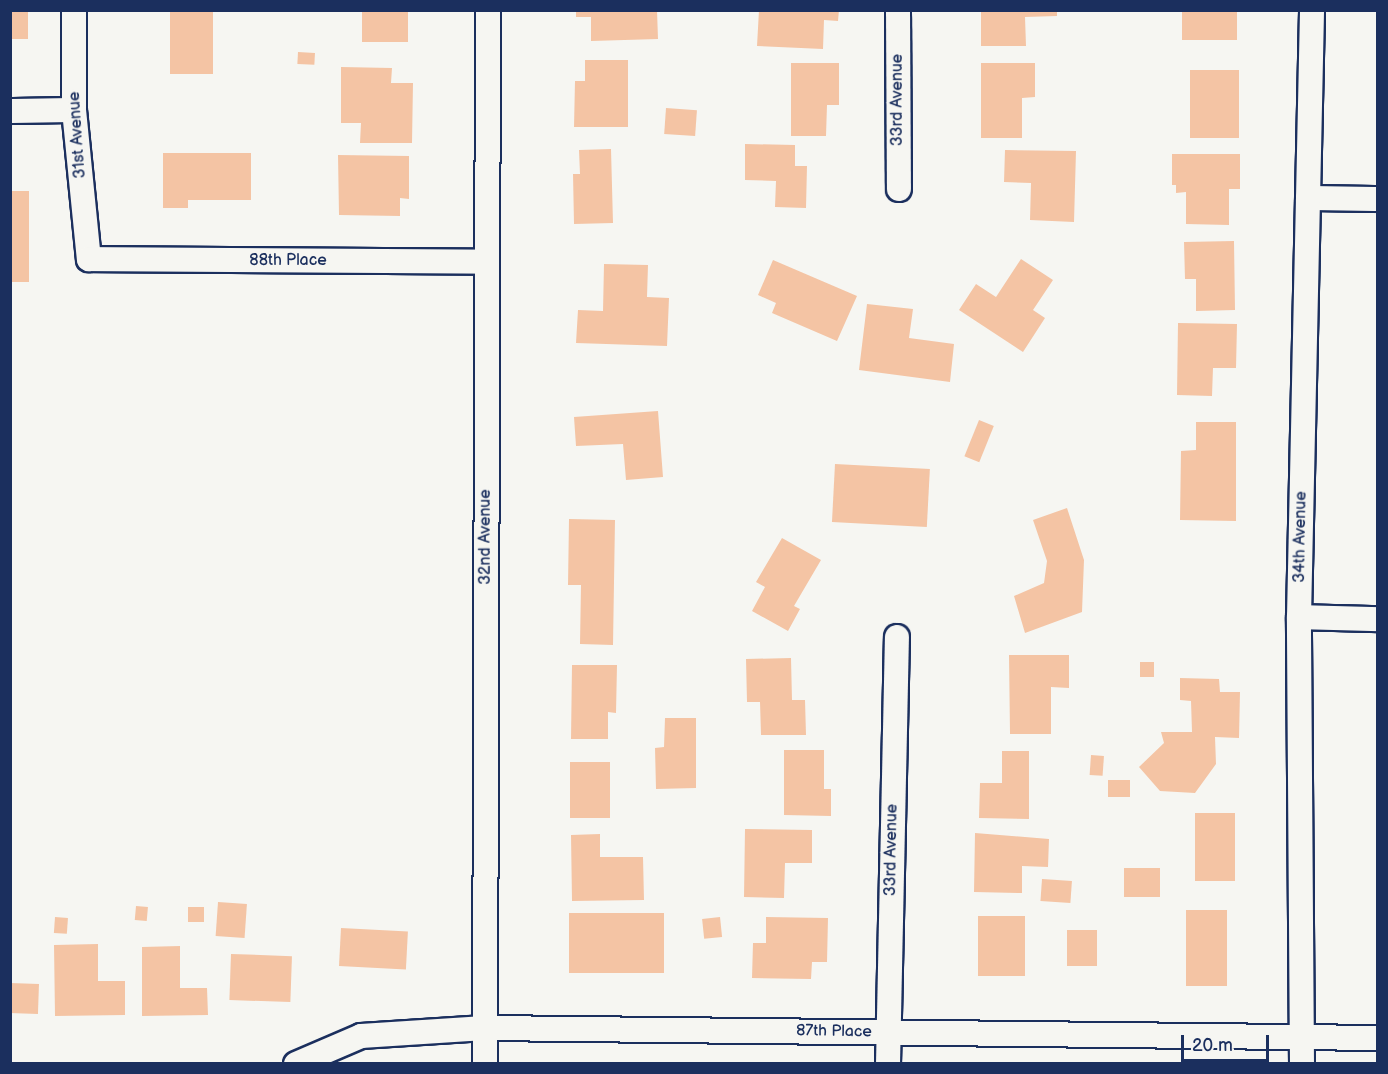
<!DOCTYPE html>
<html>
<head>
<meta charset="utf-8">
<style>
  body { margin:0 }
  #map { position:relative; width:1388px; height:1074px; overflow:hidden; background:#f6f6f2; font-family:"Balsamiq Sans",sans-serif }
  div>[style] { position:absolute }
  .building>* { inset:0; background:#f4c4a4; transform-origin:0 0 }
  .roads { filter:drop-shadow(2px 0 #1b2f5e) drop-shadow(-2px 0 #1b2f5e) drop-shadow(0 2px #1b2f5e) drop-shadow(0 -2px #1b2f5e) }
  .street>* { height:24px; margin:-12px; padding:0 12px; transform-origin:12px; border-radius:12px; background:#f6f6f2 }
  span { translate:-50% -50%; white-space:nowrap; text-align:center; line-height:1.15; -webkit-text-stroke:4.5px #f6f6f2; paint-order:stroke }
  .street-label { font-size:16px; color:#1b2f5e }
  .frame { position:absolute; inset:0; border:12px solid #1b2f5e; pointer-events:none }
  .scale { position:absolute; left:1181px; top:1035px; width:88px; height:27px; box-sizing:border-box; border:3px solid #1b2f5e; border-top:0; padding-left:8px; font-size:18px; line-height:21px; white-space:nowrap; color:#1b2f5e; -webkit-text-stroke:4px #f6f6f2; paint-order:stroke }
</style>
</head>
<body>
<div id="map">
  <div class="building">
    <div style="left:10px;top:10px;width:18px;height:29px"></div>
    <div style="left:170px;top:10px;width:43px;height:64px"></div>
    <div style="left:362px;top:10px;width:46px;height:32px"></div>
    <div style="clip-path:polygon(576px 10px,657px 10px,658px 39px,591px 41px,591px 17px,576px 17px)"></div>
    <div style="clip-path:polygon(759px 10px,839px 10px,838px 21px,824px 20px,823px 49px,757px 46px)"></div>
    <div style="clip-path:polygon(981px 10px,1057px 10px,1057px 16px,1025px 17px,1026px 46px,981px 46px)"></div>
    <div style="left:1182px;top:10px;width:55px;height:30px"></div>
    <div style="left:298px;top:52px;width:17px;height:12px;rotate:3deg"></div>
    <div style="clip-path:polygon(585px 60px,628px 60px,628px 127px,574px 127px,575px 81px,585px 81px)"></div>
    <div style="clip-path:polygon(791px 63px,839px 63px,839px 105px,827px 105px,826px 136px,791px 136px)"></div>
    <div style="clip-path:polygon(981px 63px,1035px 63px,1035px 97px,1022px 98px,1022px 138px,981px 138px)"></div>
    <div style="clip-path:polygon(341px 67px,392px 68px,391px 83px,413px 83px,412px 143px,360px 143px,361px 123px,341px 123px)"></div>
    <div style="left:1190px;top:70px;width:49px;height:68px"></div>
    <div style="left:666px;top:108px;width:31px;height:26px;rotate:4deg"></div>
    <div style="clip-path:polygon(745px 144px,795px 145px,795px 166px,807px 166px,806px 208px,775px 207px,776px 181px,745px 180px)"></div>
    <div style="clip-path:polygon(611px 149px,613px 223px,574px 224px,573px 174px,580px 174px,579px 150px)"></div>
    <div style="clip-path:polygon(1005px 150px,1076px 151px,1074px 222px,1030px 220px,1031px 183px,1004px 182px)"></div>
    <div style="clip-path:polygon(163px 153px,251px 153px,251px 200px,188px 200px,188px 208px,163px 208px)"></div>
    <div style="clip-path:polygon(1172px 154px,1240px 154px,1240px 189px,1229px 189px,1229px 225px,1186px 224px,1186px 192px,1176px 193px,1176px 185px,1172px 185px)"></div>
    <div style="clip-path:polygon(338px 155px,409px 156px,409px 199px,400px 198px,400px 216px,339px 215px)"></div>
    <div style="left:10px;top:191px;width:19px;height:91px"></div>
    <div style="clip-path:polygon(1234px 241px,1235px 310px,1196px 311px,1196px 279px,1185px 279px,1184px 242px)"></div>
    <div style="clip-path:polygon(1021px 259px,1053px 280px,1033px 310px,1045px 318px,1023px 352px,959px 310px,976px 284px,996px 297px)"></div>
    <div style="clip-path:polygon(773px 260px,857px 296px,837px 341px,772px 313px,776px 303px,758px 295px)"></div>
    <div style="clip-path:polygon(604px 264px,648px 265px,647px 297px,669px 298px,667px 346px,576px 343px,578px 310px,603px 311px)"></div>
    <div style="clip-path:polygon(867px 304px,913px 309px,909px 338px,954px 344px,950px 382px,859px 370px)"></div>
    <div style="clip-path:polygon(1178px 323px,1237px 324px,1236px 368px,1213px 368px,1212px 396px,1177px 395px)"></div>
    <div style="clip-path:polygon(658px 411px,663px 477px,626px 480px,623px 444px,576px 446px,574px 417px)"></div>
    <div style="left:979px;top:420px;width:16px;height:39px;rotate:22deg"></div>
    <div style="clip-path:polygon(1196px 422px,1236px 422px,1236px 521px,1180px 520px,1181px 451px,1196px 450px)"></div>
    <div style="left:835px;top:464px;width:95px;height:58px;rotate:3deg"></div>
    <div style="clip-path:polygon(1067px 508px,1084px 560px,1082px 612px,1025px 633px,1014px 596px,1044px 583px,1047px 561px,1033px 520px)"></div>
    <div style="clip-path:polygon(569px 519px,615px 520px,613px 645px,580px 644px,581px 585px,568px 585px)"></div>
    <div style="clip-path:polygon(782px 538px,821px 560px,794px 606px,800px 609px,788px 631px,752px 611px,765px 587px,756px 582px)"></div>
    <div style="clip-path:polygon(1009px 655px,1069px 655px,1069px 688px,1051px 687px,1051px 734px,1010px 734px)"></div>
    <div style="clip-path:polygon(791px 658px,792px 700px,805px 700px,806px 735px,761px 735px,760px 702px,747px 702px,746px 659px)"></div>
    <div style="left:1140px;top:662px;width:14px;height:15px"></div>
    <div style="clip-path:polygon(572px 665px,617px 665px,616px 713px,608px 712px,608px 739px,571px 739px)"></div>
    <div style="clip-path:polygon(1180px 678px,1219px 679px,1220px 692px,1240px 692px,1239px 738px,1215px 737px,1216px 764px,1195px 793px,1160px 791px,1139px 767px,1164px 743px,1161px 732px,1192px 732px,1191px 701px,1180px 700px)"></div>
    <div style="clip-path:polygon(665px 718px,696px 718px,696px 788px,656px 789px,655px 748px,664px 747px)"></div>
    <div style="clip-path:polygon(784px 750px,824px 750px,824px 789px,831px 789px,831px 816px,784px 815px)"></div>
    <div style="clip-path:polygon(1002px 751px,1029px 751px,1029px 819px,979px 818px,980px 783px,1002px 783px)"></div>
    <div style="left:1091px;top:755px;width:13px;height:20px;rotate:4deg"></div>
    <div style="left:570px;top:762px;width:40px;height:56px"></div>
    <div style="left:1130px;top:780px;width:17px;height:22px;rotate:90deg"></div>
    <div style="left:1195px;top:813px;width:40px;height:68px"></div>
    <div style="clip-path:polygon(745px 829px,812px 830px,812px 863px,785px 863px,784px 898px,744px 897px)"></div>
    <div style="clip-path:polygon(975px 833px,1049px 839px,1048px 867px,1022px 866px,1022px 893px,974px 892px)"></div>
    <div style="clip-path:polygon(600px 834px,600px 857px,643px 857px,644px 900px,572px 901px,571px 835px)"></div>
    <div style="left:1124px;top:868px;width:36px;height:29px"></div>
    <div style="left:1042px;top:879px;width:30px;height:22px;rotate:4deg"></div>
    <div style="left:218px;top:902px;width:29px;height:34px;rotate:4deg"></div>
    <div style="left:136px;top:906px;width:12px;height:14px;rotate:5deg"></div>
    <div style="left:188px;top:907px;width:16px;height:15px"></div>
    <div style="left:1227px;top:910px;width:76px;height:41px;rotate:90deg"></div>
    <div style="left:569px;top:913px;width:95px;height:60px"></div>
    <div style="left:1025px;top:916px;width:60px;height:47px;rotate:90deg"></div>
    <div style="left:55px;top:917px;width:13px;height:16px;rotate:4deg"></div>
    <div style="left:720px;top:917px;width:20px;height:18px;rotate:84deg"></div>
    <div style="clip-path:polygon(766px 917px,828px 918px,827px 962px,812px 962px,811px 979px,752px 978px,753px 943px,766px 943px)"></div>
    <div style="left:341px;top:928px;width:67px;height:38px;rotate:3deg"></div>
    <div style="left:1067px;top:930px;width:30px;height:36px"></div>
    <div style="clip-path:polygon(98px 944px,98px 981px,125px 981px,125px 1015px,55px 1016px,54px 945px)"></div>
    <div style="clip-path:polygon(180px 946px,180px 988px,207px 988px,208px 1015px,142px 1016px,142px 947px)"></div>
    <div style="left:231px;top:954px;width:61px;height:46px;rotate:2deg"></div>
    <div style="left:10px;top:983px;width:29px;height:30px;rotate:2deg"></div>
  </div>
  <div class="roads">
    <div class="street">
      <div style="left:74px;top:10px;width:100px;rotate:90deg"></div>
      <div style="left:74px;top:110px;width:150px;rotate:84.3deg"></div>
      <div style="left:89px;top:259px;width:398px;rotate:0.4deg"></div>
      <div style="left:898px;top:10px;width:179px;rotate:89.7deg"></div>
      <div style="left:10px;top:111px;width:64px;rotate:-0.9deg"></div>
      <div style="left:1308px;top:198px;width:70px;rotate:0.8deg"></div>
      <div style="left:1299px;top:617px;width:79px;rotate:1.5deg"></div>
      <div style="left:296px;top:1064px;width:71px;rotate:-23.3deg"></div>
      <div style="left:361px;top:1036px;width:124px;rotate:-3.7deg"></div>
      <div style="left:485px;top:1028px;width:893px;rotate:0.64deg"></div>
      <div style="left:485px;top:1064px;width:1054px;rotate:-89.84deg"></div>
      <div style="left:888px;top:1064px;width:427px;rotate:-88.8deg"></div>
      <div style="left:1302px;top:1064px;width:447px;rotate:-90.4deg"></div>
      <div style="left:1299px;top:617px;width:607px;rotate:-88.77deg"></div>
    </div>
  </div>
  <div class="street-label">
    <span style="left:898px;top:100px;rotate:-90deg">33rd Avenue</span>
    <span style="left:78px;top:135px;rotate:-94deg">31st Avenue</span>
    <span style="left:288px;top:261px">88th Place</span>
    <span style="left:486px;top:537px;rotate:-90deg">32nd Avenue</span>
    <span style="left:1301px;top:537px;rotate:-89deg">34th Avenue</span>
    <span style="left:892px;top:850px;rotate:-89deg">33rd Avenue</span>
    <span style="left:834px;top:1032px;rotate:1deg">87th Place</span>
  </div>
  <div class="frame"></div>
  <div class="scale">20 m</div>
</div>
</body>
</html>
